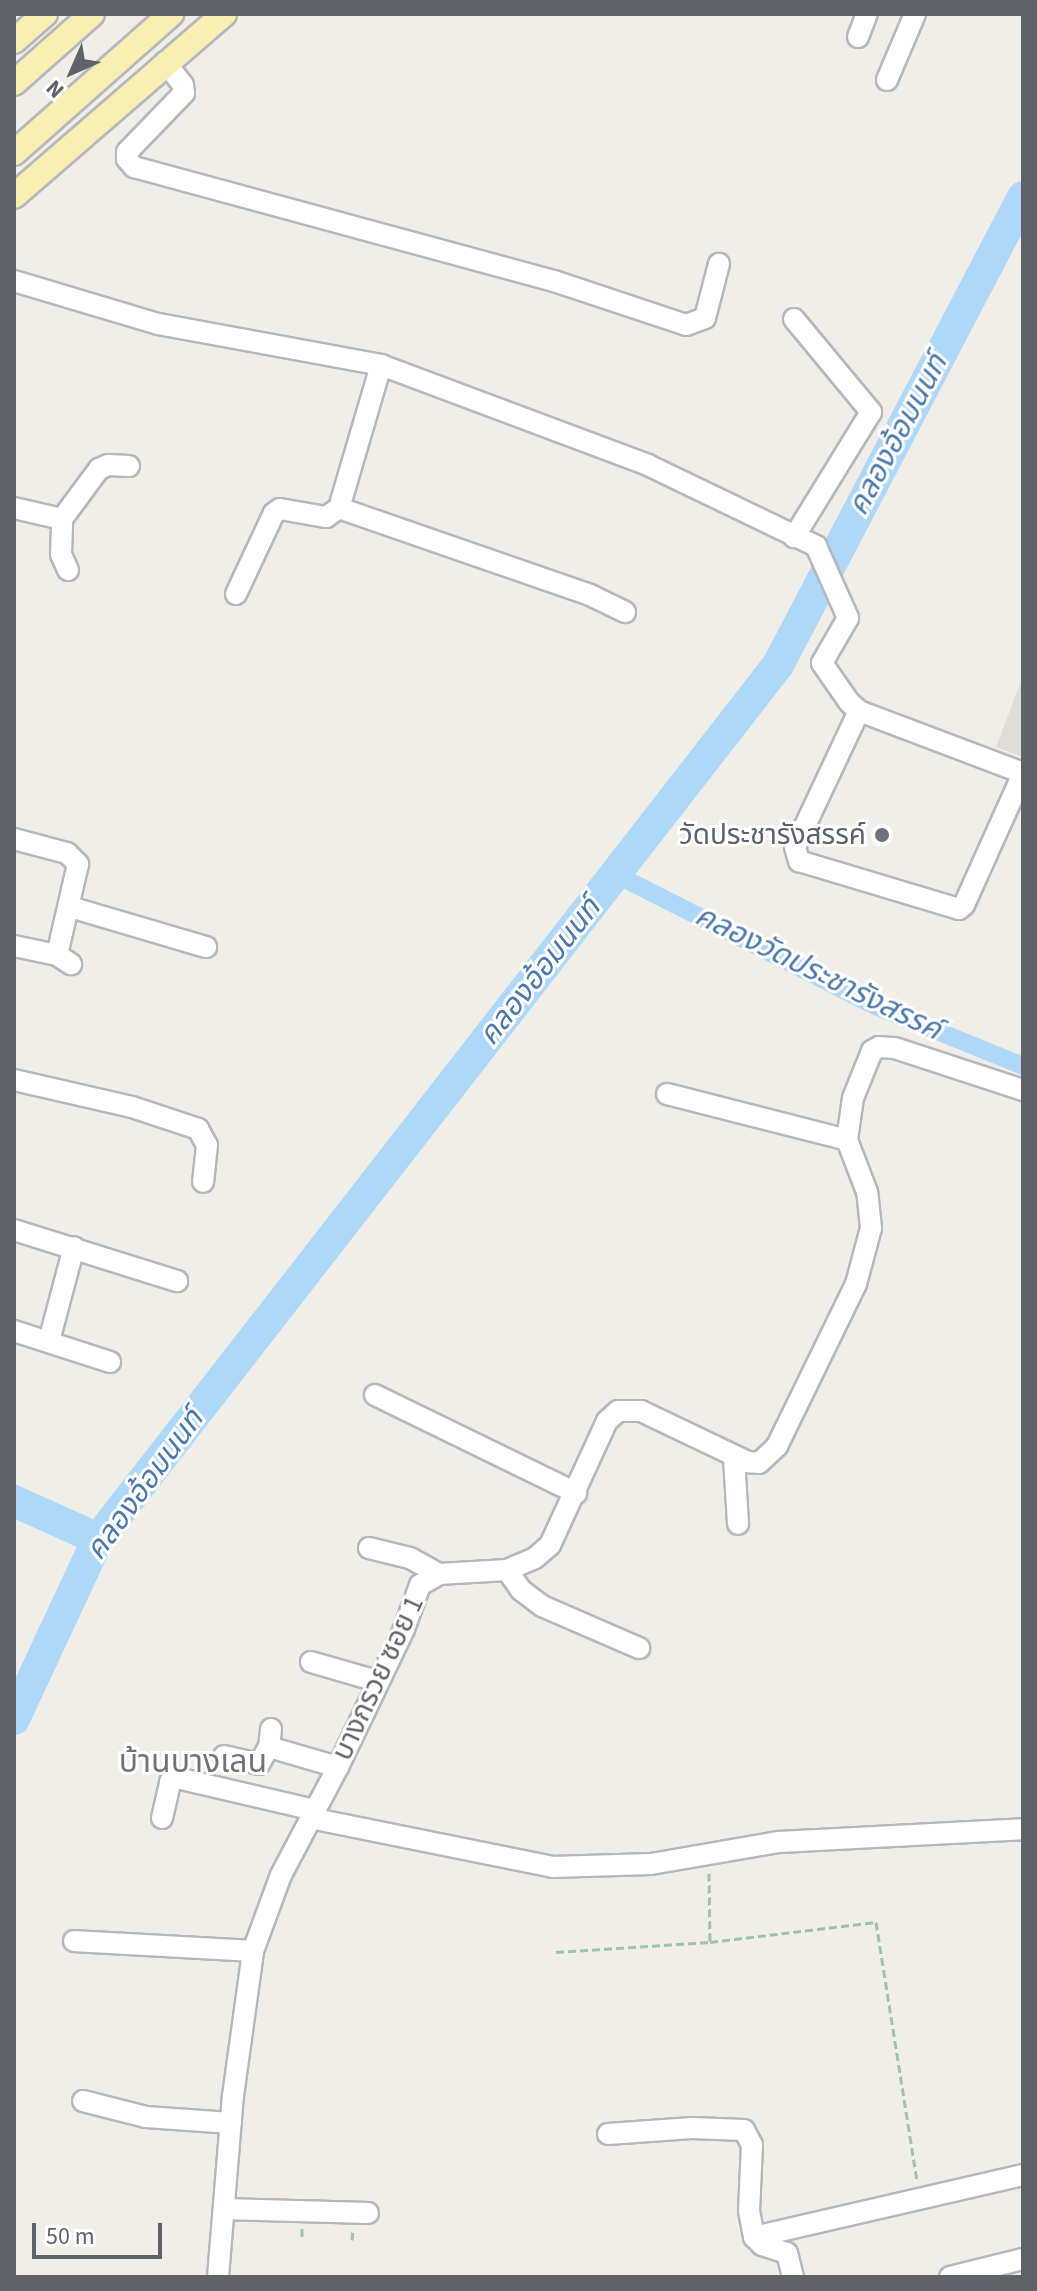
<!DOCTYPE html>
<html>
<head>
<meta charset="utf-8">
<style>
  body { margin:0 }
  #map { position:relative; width:1037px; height:2291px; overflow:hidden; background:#f0eee7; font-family:"Source Sans 3","Noto Sans Thai",sans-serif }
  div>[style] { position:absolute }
  .education>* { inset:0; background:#e0ddd6 }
  .canal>* { height:18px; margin:-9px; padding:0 9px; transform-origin:9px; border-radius:9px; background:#add8fa }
  .river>* { height:32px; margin:-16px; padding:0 16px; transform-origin:16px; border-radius:16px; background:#add8fa }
  .path>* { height:3px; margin-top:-1.5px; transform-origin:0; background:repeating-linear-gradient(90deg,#9ec3a9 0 8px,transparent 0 12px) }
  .roads { filter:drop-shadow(2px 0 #b4b7bb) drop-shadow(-2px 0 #b4b7bb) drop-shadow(0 2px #b4b7bb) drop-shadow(0 -2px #b4b7bb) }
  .minor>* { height:20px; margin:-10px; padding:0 10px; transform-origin:10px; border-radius:10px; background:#fff }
  .major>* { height:24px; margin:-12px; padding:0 12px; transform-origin:12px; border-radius:12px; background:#faefb2 }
  .dots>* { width:22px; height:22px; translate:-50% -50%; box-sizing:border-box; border:4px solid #fff; border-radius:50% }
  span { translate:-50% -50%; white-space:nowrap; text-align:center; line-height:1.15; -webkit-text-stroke:6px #fff; paint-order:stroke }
  .worship-label { font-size:28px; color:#5b616d }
  .right { translate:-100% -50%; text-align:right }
  .street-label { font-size:28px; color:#5f6267 }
  .water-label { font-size:30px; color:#4a78ac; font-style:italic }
  .quarter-label { font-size:32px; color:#707479 }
  .frame { position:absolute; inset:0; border:16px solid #5f6267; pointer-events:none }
  .north { position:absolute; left:32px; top:32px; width:80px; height:80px; -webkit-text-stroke:6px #fff; paint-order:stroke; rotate:225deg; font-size:22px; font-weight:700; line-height:32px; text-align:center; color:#5f6267 }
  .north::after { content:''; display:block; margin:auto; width:28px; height:36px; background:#5f6267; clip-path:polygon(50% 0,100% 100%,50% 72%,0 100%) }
  .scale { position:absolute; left:32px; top:2223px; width:130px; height:36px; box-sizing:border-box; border:4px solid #5f6267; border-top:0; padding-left:10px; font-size:24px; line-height:28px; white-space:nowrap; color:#5f6267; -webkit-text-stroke:6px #fff; paint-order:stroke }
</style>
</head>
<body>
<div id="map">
  <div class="education">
    <div style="clip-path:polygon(1023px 676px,1023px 757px,996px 747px)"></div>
  </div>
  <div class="canal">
    <div style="left:615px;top:874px;width:289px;rotate:26.9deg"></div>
    <div style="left:873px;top:1005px;width:162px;rotate:22.1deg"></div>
  </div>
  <div class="river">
    <div style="left:14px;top:1501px;width:92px;rotate:24.3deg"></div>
    <div style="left:14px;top:1719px;width:199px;rotate:-65deg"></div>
    <div style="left:98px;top:1539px;width:1107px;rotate:-52.12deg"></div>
    <div style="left:778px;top:665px;width:528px;rotate:-62.37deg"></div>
  </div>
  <div class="path">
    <div style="left:709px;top:1873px;width:69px;rotate:89.2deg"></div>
    <div style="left:556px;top:1952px;width:154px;rotate:-3.7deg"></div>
    <div style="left:710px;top:1942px;width:167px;rotate:-6.9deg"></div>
    <div style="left:876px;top:1922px;width:261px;rotate:81deg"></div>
    <div style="left:302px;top:2237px;width:9px;rotate:-90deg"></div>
    <div style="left:352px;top:2240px;width:11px;rotate:-85deg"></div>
  </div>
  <div class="roads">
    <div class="minor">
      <div style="left:858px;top:37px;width:25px;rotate:-69deg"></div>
      <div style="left:165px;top:62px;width:29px;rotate:52deg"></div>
      <div style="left:183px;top:85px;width:8px;rotate:83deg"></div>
      <div style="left:184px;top:93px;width:82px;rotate:134deg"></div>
      <div style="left:127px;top:152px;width:7px;rotate:90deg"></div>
      <div style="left:127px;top:159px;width:11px;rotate:49deg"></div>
      <div style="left:134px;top:167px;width:435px;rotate:15.2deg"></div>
      <div style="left:554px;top:281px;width:139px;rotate:18.4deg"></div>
      <div style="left:686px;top:325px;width:20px;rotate:-20deg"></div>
      <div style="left:705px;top:318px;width:56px;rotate:-75.5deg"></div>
      <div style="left:887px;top:80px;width:72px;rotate:-67deg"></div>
      <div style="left:14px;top:281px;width:150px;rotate:16.6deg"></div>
      <div style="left:158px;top:324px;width:227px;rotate:10.4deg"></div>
      <div style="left:381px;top:365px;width:285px;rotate:20.5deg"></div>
      <div style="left:648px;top:465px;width:187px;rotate:25.7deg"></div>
      <div style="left:816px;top:546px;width:79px;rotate:66deg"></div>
      <div style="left:848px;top:618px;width:52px;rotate:120deg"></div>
      <div style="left:822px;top:663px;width:47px;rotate:55.3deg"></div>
      <div style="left:849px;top:702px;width:13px;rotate:42deg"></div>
      <div style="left:859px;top:711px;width:175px;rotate:20.7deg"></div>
      <div style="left:794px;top:319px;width:121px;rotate:50.4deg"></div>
      <div style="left:871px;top:412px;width:147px;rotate:121.6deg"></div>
      <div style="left:14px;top:508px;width:49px;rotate:12.9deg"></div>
      <div style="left:339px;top:508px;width:266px;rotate:19.1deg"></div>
      <div style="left:590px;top:595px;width:39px;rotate:26deg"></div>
      <div style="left:68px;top:570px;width:17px;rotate:-114deg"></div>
      <div style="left:61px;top:554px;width:35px;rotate:-88deg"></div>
      <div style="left:62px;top:519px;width:62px;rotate:-53.5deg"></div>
      <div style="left:99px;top:469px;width:10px;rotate:-24deg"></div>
      <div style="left:108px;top:465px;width:21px;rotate:3deg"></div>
      <div style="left:236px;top:594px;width:89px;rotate:-64.9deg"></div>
      <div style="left:274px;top:513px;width:7px;rotate:-34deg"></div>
      <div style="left:280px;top:509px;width:47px;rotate:9.9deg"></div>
      <div style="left:326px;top:517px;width:16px;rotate:-35deg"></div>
      <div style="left:339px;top:508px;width:149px;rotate:-73.6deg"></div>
      <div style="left:859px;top:711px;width:150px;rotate:115.2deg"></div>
      <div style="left:795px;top:847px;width:15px;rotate:74deg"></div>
      <div style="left:799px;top:861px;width:167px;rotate:16.7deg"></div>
      <div style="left:959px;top:909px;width:6px;rotate:-39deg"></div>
      <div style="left:964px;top:905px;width:144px;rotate:-65.8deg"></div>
      <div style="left:14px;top:839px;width:55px;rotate:14.8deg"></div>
      <div style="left:67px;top:853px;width:16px;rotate:45deg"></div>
      <div style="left:78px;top:864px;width:93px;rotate:103deg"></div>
      <div style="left:70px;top:907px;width:142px;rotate:16.4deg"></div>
      <div style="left:14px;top:946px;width:44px;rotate:11.8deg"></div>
      <div style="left:57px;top:955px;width:17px;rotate:33deg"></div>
      <div style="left:14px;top:1080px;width:121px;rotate:12.9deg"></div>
      <div style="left:132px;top:1107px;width:70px;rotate:18.4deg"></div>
      <div style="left:198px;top:1129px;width:18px;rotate:61deg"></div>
      <div style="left:207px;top:1145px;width:37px;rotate:96deg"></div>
      <div style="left:667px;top:1094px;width:186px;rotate:14.3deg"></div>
      <div style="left:14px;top:1230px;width:171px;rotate:17.4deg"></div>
      <div style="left:14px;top:1331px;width:101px;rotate:17.9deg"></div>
      <div style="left:49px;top:1341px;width:97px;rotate:-75.1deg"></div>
      <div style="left:375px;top:1395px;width:224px;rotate:26deg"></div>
      <div style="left:734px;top:1458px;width:66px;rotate:86.5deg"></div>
      <div style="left:369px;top:1548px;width:42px;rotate:13.7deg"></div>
      <div style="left:410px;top:1558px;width:33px;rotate:29deg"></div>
      <div style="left:507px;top:1570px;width:24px;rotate:55deg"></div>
      <div style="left:521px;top:1590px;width:26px;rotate:37deg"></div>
      <div style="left:542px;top:1606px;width:106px;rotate:23.4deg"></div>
      <div style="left:311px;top:1662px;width:69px;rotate:16.1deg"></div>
      <div style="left:271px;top:1729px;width:18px;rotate:96deg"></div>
      <div style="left:269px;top:1747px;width:72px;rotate:16.2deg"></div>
      <div style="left:224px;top:1756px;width:36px;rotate:13deg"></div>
      <div style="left:259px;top:1764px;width:20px;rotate:-60deg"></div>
      <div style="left:162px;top:1818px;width:37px;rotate:-77deg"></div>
      <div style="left:170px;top:1782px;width:8px;rotate:-30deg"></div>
      <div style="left:177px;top:1778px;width:141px;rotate:13.1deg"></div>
      <div style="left:310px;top:1818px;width:247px;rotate:11.4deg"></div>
      <div style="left:552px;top:1867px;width:99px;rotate:-1.7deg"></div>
      <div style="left:651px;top:1864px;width:130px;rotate:-9.8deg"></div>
      <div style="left:779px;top:1842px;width:244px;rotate:-3deg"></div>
      <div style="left:74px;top:1941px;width:179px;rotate:3.2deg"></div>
      <div style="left:83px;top:2101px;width:65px;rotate:14.3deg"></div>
      <div style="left:146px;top:2117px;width:85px;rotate:4deg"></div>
      <div style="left:608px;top:2134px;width:84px;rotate:-4.1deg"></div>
      <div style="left:692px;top:2128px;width:52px;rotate:2.2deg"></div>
      <div style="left:744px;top:2130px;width:17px;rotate:62deg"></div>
      <div style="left:752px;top:2145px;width:66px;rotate:92.6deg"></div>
      <div style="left:749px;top:2211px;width:26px;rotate:79deg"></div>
      <div style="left:754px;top:2237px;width:11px;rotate:45deg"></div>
      <div style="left:762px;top:2245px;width:26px;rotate:18deg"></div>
      <div style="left:787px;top:2253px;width:25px;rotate:76deg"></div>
      <div style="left:224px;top:2209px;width:144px;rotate:1.6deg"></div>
      <div style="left:754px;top:2237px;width:276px;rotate:-13deg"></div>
      <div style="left:218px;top:2277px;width:182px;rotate:-85.3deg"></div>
      <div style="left:233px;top:2096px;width:146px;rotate:-82.1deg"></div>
      <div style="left:253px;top:1951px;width:81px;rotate:-69.8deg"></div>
      <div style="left:281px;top:1875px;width:122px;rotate:-62.2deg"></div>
      <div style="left:338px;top:1767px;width:153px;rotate:-64.4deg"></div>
      <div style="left:404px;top:1629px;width:47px;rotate:-70deg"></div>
      <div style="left:420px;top:1585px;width:22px;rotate:-30deg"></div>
      <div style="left:439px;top:1574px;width:68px;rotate:-3.4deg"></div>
      <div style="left:507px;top:1570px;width:30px;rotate:-23deg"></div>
      <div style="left:535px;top:1558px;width:20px;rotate:-41deg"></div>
      <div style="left:550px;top:1545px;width:136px;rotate:-65.3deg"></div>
      <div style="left:607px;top:1421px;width:15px;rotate:-42deg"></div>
      <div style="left:618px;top:1411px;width:23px"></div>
      <div style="left:641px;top:1411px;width:119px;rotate:25.5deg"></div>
      <div style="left:748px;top:1462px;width:11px;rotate:5deg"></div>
      <div style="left:759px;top:1463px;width:25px;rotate:-43deg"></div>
      <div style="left:777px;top:1446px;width:180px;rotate:-64deg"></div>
      <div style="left:856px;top:1284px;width:58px;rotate:-75deg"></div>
      <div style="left:871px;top:1228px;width:36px;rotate:-96deg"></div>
      <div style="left:867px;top:1192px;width:56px;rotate:-111deg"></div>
      <div style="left:847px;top:1140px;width:42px;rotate:-81.9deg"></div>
      <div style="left:853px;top:1098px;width:51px;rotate:-68deg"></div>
      <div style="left:872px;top:1051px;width:8px;rotate:-30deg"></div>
      <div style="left:879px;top:1047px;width:16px;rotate:4deg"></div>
      <div style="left:895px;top:1048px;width:135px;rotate:18.2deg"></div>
      <div style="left:950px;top:2277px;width:75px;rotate:-13.9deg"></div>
    </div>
    <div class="major">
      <div style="left:14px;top:41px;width:41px;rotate:-41.1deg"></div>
      <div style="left:14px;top:83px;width:104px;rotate:-41.5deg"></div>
      <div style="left:14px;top:153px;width:210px;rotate:-41.5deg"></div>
      <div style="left:14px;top:196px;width:278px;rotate:-40.9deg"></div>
    </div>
  </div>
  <div class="dots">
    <div style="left:882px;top:835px;background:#6b7280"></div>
  </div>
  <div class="worship-label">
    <span class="right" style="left:866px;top:835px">วัดประชารังสรรค์</span>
  </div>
  <div class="street-label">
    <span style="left:378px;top:1678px;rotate:-65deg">บางกรวย ซอย 1</span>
  </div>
  <div class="water-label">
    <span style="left:898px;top:435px;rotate:-62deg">คลองอ้อมนนท์</span>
    <span style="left:540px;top:972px;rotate:-52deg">คลองอ้อมนนท์</span>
    <span style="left:818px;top:973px;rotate:26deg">คลองวัดประชารังสรรค์</span>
    <span style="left:145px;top:1485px;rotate:-54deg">คลองอ้อมนนท์</span>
  </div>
  <div class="quarter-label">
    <span style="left:193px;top:1762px">บ้านบางเลน</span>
  </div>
  <div class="frame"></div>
  <div class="north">N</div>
  <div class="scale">50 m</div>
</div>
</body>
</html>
